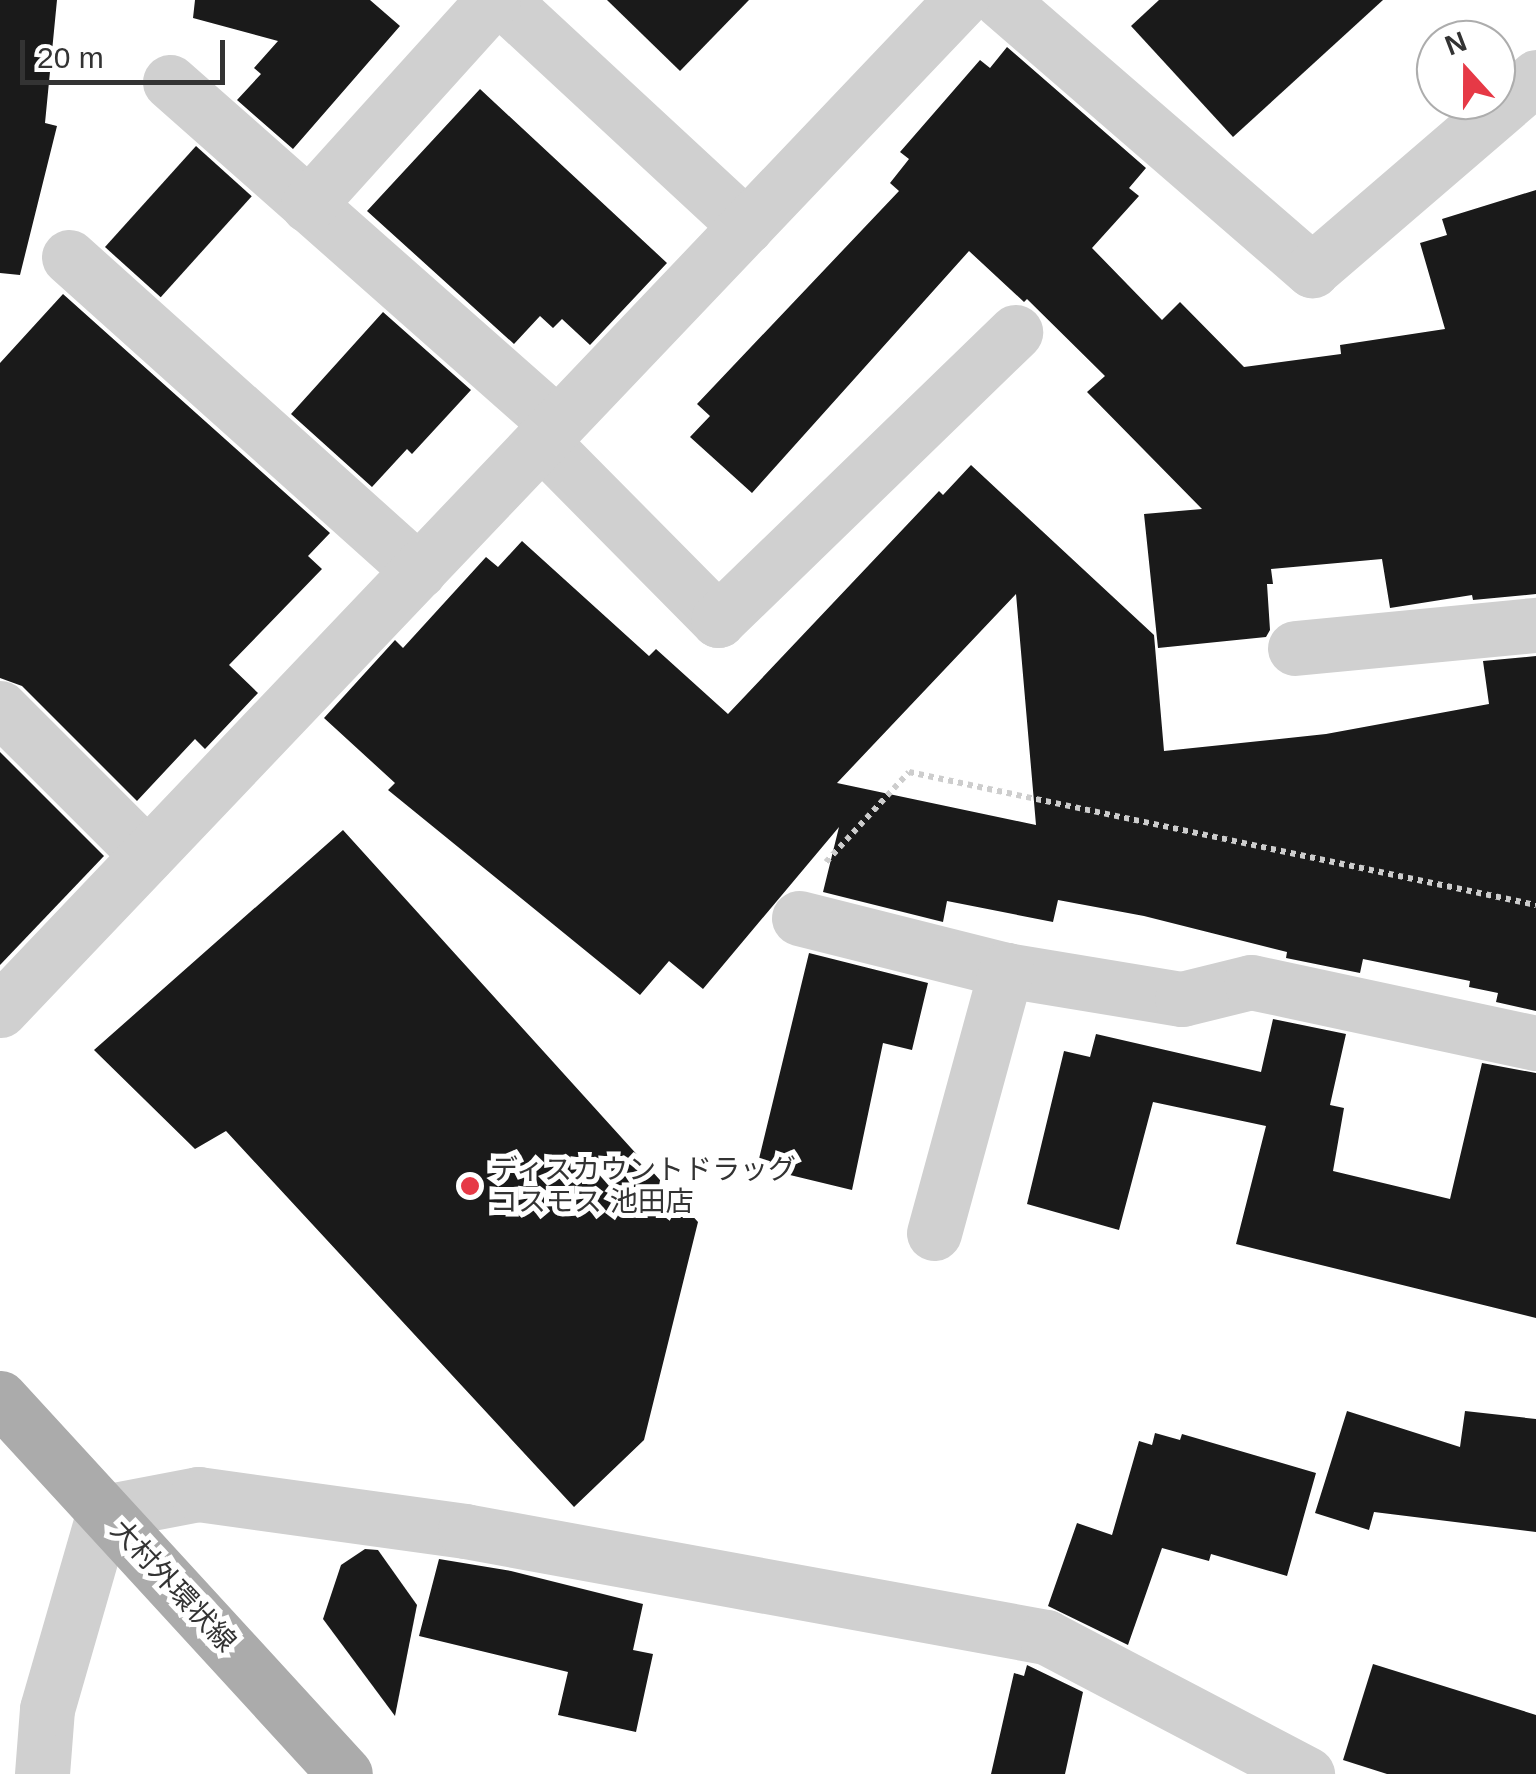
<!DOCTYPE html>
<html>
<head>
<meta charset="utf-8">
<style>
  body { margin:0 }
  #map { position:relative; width:1536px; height:1774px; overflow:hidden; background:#fff; font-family:Arial,"Noto Sans JP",sans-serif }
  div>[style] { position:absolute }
  .building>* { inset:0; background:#1a1a1a; transform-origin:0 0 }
  .path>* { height:6px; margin-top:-3px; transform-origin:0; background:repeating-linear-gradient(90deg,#cdcdcd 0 5px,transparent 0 10px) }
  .minor>* { height:55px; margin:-27.5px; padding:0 27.5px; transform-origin:27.5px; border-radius:27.5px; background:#d0d0d0 }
  .major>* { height:55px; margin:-27.5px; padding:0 27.5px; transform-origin:27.5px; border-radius:27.5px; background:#ababab }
  .dots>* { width:28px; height:28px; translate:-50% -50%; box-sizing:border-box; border:5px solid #fff; border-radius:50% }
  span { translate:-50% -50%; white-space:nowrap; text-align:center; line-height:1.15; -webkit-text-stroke:10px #fff; paint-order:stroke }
  .poi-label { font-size:28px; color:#333 }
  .left { translate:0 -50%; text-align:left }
  .street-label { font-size:28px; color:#333 }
  .north { position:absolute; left:1416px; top:20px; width:100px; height:100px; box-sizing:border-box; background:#fff; border:2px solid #adadad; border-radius:50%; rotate:339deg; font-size:28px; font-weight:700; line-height:40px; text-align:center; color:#333 }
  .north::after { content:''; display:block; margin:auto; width:35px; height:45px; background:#e63946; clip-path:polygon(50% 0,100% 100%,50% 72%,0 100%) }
  .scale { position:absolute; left:20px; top:40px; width:205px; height:45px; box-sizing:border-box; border:5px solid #333; border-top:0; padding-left:12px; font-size:30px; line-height:35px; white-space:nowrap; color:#333; -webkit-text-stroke:8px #fff; paint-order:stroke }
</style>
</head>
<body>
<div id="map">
  <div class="building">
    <div style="clip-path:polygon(0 0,57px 0,45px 123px,57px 126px,20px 275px,0 273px)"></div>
    <div style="clip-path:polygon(195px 0,370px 0,400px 26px,293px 149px,237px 100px,261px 74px,254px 68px,278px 41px,193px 18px)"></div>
    <div style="clip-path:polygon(607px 0,749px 0,680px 71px)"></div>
    <div style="clip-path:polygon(1159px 0,1383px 0,1233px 137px,1131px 26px)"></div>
    <div style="clip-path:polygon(1007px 47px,1146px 168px,1129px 188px,1139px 196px,1092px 248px,1162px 320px,1180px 302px,1244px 367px,1341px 354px,1340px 345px,1445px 329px,1420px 243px,1447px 235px,1442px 219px,1536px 190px,1536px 594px,1473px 600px,1472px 595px,1390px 608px,1382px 559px,1271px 569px,1273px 584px,1267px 584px,1270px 630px,1266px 637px,1158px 648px,1144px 514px,1202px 509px,1087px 392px,1105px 376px,1027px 299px,1024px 302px,969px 251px,752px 493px,690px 437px,710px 416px,697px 404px,899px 191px,890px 183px,909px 159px,900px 152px,980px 60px,990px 68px)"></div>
    <div style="clip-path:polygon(480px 89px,667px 263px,590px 345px,562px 319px,553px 328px,540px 316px,514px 344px,367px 211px)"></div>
    <div style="left:196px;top:146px;width:75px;height:136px;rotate:42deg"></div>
    <div style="clip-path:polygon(63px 294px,330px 533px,308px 556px,322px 569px,229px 665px,258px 693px,205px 749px,195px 739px,137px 801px,22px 686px,0 678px,0 363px)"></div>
    <div style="clip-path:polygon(383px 312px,471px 390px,412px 454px,407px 449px,372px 487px,291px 414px)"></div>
    <div style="clip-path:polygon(evenodd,971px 465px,1154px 635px,1164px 751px,1326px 734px,1489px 704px,1483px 661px,1536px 656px,1536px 1011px,1496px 1002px,1498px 993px,1469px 987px,1470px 981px,1363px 959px,1360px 973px,1286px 958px,1287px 952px,1144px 916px,1058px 900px,1053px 922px,947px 901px,943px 922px,823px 892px,839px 827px,703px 989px,669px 961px,640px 995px,388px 790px,395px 783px,324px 718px,395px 640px,403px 648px,486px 557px,498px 567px,522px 541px,649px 656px,656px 649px,728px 714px,939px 491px,943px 495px,971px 465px,1016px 594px,1036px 825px,837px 783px,1016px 594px)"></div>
    <div style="clip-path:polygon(0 752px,104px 856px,0 965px)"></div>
    <div style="clip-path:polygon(343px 830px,698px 1222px,644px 1440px,574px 1507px,226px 1131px,195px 1149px,94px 1050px)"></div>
    <div style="clip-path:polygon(809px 953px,928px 983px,912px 1050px,883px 1043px,852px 1190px,757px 1167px)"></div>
    <div style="clip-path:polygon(1273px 1019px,1346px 1034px,1330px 1105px,1344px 1108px,1333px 1171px,1450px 1199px,1482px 1063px,1536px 1073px,1536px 1318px,1236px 1244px,1266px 1126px,1153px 1102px,1119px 1230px,1027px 1204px,1064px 1051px,1090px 1057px,1096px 1034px,1261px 1072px)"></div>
    <div style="clip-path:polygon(1347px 1411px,1460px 1447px,1465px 1411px,1536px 1419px,1536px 1532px,1374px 1512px,1369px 1530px,1315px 1513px)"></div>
    <div style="clip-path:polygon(1155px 1433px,1180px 1440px,1182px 1434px,1316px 1473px,1287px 1576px,1211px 1554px,1209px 1561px,1162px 1548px,1128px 1645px,1048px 1606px,1077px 1523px,1112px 1535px,1139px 1441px,1152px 1445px)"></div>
    <div style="clip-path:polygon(365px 1549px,378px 1550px,417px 1605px,395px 1716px,323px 1619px,341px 1565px)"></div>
    <div style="clip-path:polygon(439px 1559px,511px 1571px,643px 1604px,633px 1650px,653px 1654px,636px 1732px,558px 1715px,568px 1672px,419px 1636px)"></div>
    <div style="clip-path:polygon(1373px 1664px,1536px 1715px,1536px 1774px,1387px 1774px,1343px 1760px)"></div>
    <div style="clip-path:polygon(1027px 1665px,1083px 1692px,1065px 1774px,991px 1774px,1014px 1673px,1024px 1676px)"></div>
  </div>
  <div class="path">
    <div style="left:826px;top:862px;width:122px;rotate:-47.3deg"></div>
    <div style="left:909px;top:772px;width:641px;rotate:11.98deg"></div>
  </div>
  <div class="minor">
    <div style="left:502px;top:0;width:333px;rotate:42.8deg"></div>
    <div style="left:1000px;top:0;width:413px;rotate:40.9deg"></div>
    <div style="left:1312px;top:270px;width:296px;rotate:-40.7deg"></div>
    <div style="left:170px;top:82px;width:516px;rotate:41.47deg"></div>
    <div style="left:308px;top:205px;width:276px;rotate:-47.9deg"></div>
    <div style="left:69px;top:257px;width:470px;rotate:41.9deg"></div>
    <div style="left:541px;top:441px;width:252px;rotate:45.3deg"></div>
    <div style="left:718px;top:620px;width:414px;rotate:-44.1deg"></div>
    <div style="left:1295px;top:648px;width:242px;rotate:-5.5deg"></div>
    <div style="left:0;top:708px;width:208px;rotate:45deg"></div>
    <div style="left:799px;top:918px;width:213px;rotate:14.1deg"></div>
    <div style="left:1006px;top:970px;width:178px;rotate:9.4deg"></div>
    <div style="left:1182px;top:999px;width:71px;rotate:-13.8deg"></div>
    <div style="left:1251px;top:982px;width:291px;rotate:12.1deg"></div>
    <div style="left:0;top:1010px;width:1394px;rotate:-46.42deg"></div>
    <div style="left:934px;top:1233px;width:273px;rotate:-74.7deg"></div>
    <div style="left:42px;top:1774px;width:65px;rotate:-85.6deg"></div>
    <div style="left:47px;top:1709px;width:205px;rotate:-73.9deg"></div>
    <div style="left:104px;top:1512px;width:96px;rotate:-10.8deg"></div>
    <div style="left:198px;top:1494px;width:270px;rotate:7.9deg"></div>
    <div style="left:465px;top:1531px;width:591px;rotate:10.34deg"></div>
    <div style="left:1046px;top:1637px;width:295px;rotate:27.7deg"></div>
  </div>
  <div class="major">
    <div style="left:0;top:1398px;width:510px;rotate:47.46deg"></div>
  </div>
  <div class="dots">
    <div style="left:470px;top:1186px;background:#e63946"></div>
  </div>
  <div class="poi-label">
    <span class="left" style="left:490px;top:1186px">ディスカウントドラッグ<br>コスモス 池田店</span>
  </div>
  <div class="street-label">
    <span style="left:173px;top:1586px;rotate:47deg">大村外環状線</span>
  </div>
  <div class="north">N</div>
  <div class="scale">20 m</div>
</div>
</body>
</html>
